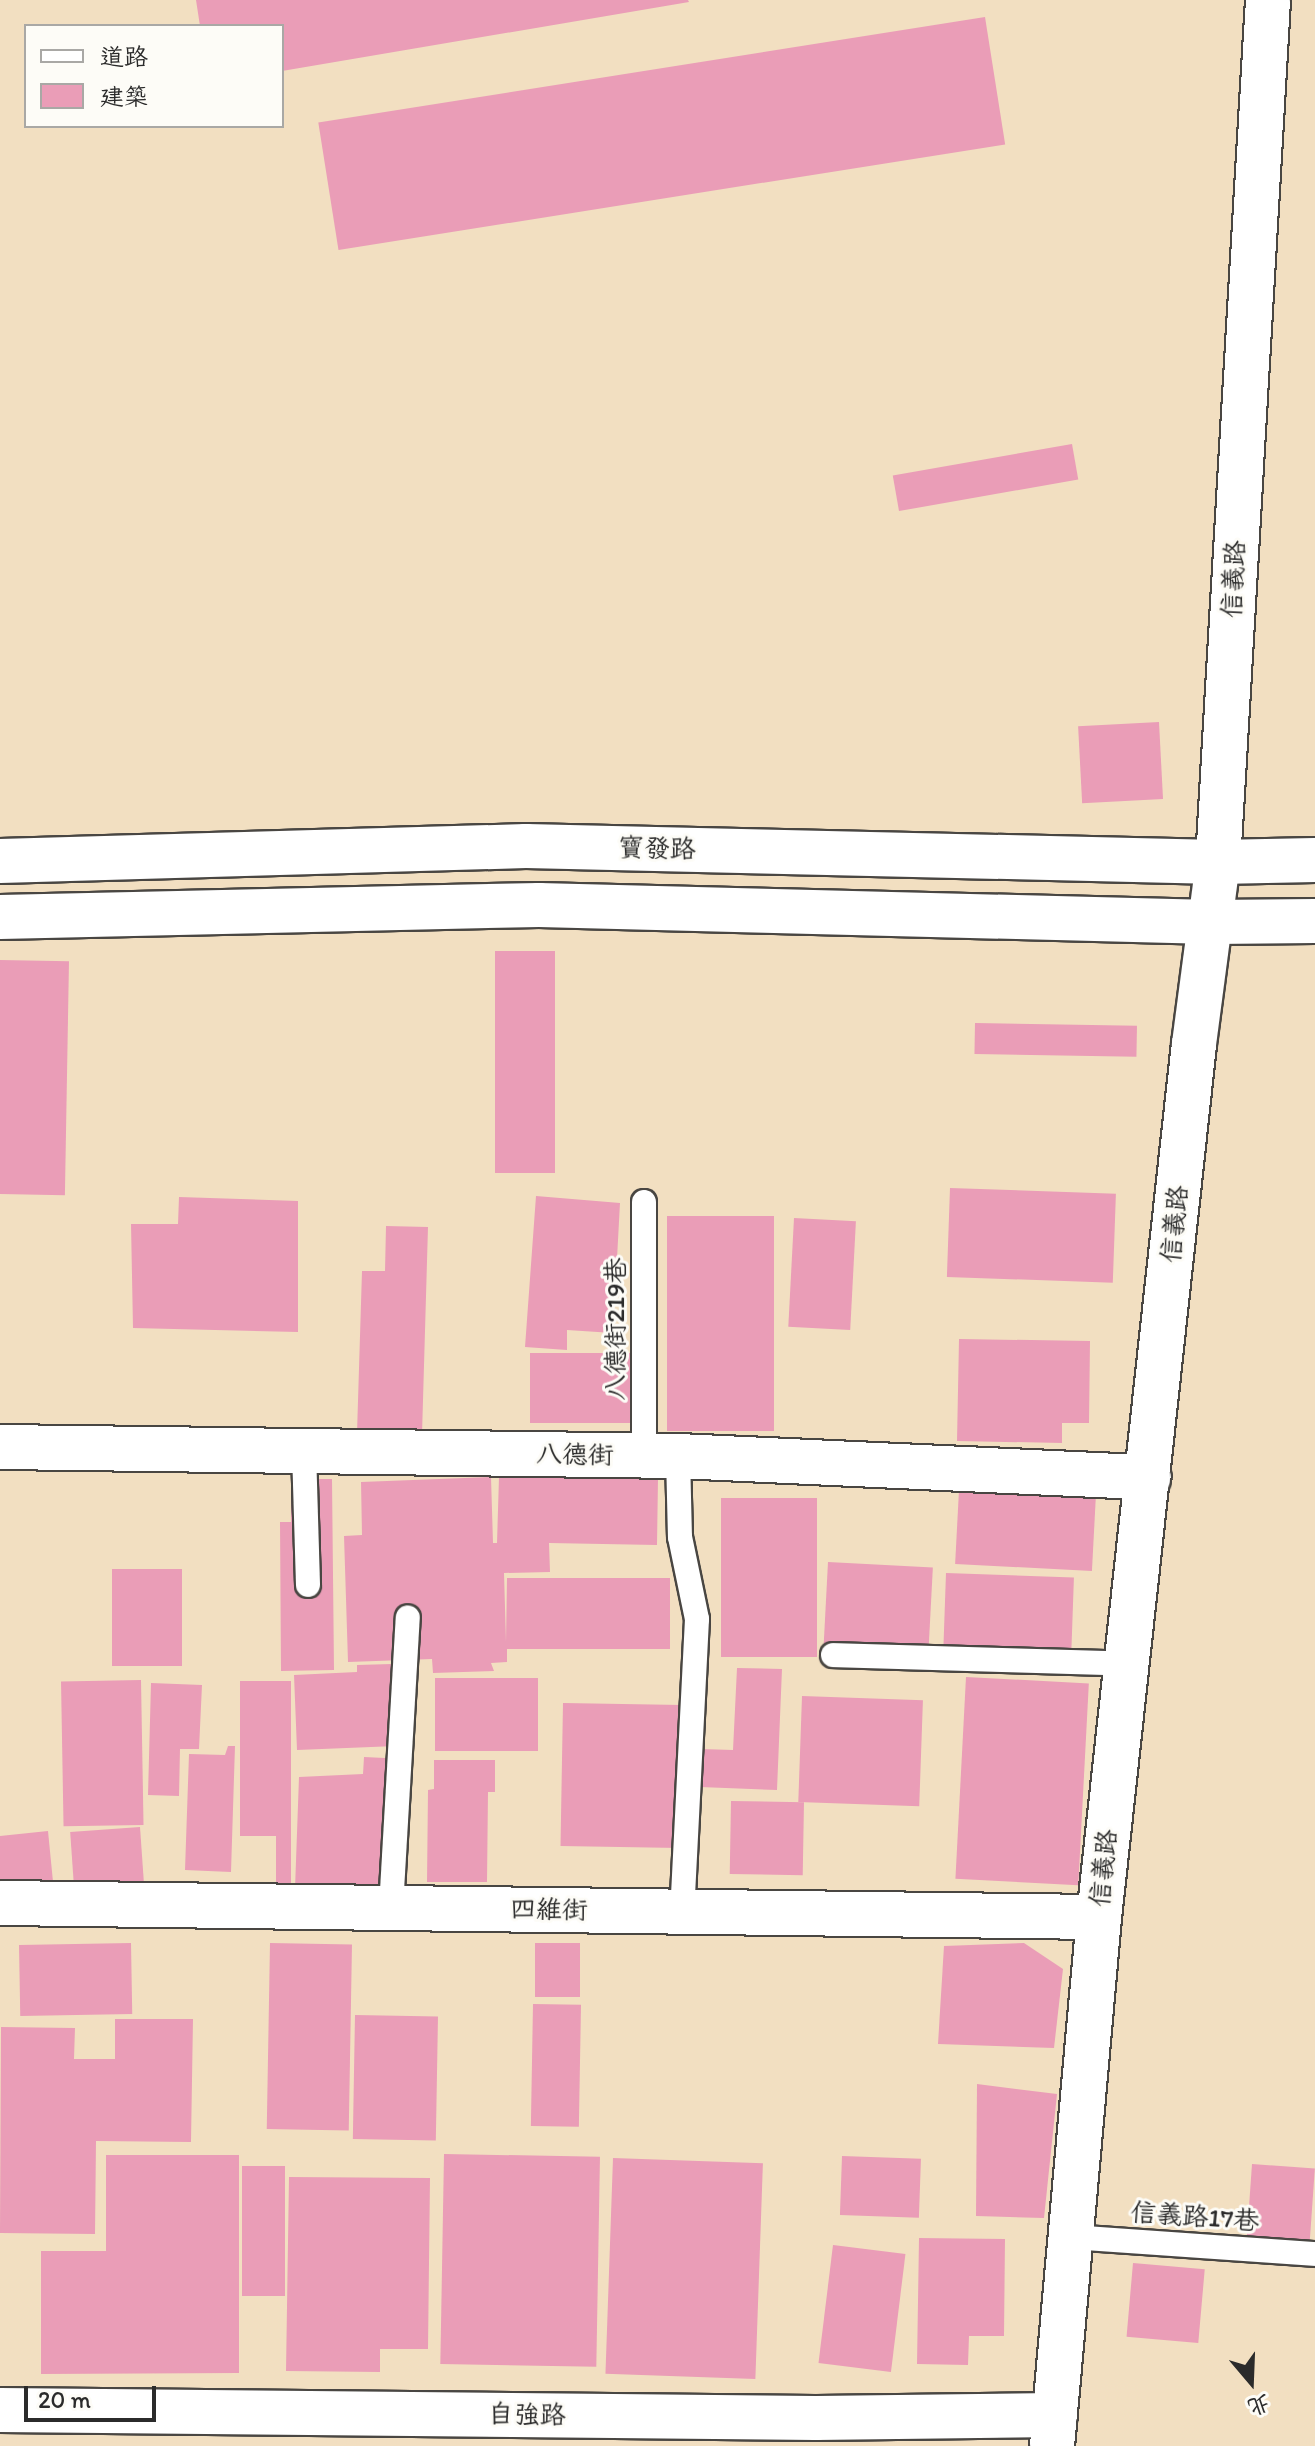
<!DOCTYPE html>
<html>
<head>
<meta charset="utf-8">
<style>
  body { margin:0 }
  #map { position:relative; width:1315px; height:2446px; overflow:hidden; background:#f2dfc1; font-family:Itim,"LXGW WenKai TC",sans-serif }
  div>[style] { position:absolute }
  .building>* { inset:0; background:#ea9db7; transform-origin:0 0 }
  .roads { filter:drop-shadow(2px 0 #494642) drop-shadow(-2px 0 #494642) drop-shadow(0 2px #494642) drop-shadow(0 -2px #494642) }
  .service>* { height:24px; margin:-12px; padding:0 12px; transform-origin:12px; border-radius:12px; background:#fff }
  .minor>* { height:44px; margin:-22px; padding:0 22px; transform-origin:22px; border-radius:22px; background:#fff }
  .tertiary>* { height:44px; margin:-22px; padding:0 22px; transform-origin:22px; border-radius:22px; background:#fff }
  span { translate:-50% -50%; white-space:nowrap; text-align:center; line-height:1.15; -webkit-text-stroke:6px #fdfcf7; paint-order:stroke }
  .street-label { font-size:26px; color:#2b2b2b }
  .legend { position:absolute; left:24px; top:24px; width:260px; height:104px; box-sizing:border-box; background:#fdfcf7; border:2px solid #a9a8a5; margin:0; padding:10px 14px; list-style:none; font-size:24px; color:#2b2b2b }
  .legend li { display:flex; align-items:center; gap:16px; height:40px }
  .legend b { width:40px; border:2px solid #a9a8a5 }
  .north { position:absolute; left:1211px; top:2342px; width:80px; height:80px; -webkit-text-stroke:6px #fdfcf7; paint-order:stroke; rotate:161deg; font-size:22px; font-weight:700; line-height:32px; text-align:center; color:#2b2b2b }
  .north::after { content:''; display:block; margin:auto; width:28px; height:36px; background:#2b2b2b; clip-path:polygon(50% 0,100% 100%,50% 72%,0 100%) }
  .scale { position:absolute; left:24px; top:2386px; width:132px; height:36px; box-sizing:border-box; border:4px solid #2b2b2b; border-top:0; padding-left:10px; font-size:24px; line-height:28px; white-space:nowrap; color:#2b2b2b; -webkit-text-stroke:6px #fdfcf7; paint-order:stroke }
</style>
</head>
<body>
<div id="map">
  <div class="building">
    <div style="clip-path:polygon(196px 0,688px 0,689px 2px,282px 71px,282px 26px,200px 26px)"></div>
    <div style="left:985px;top:17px;width:129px;height:675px;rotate:81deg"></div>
    <div style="left:1072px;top:444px;width:36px;height:182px;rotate:80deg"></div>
    <div style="left:1159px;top:722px;width:77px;height:81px;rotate:87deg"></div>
    <div style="left:495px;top:951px;width:60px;height:222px"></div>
    <div style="left:0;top:960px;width:69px;height:234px;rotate:1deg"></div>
    <div style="left:975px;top:1023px;width:162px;height:31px;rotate:1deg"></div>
    <div style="left:950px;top:1188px;width:166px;height:89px;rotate:2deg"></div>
    <div style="clip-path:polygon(536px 1196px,620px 1203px,613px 1333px,567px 1330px,567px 1350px,525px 1347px)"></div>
    <div style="clip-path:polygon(179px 1197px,298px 1201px,298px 1332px,133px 1328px,131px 1224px,178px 1224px)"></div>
    <div style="left:667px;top:1216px;width:107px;height:215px"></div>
    <div style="left:794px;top:1218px;width:62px;height:109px;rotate:3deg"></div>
    <div style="clip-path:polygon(386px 1226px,428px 1227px,422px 1435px,357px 1433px,362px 1271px,385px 1271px)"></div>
    <div style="clip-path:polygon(959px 1339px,1090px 1341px,1089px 1423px,1062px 1423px,1062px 1443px,957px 1441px)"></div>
    <div style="left:530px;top:1353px;width:102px;height:70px"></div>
    <div style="clip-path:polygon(491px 1477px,493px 1543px,497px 1543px,499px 1477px,658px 1479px,657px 1545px,549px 1543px,550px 1572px,504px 1573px,506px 1642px,507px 1578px,670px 1578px,670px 1649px,507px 1649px,507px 1662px,491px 1663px,494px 1671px,433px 1673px,432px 1659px,348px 1662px,344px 1536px,362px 1535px,361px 1482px)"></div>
    <div style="clip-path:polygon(291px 1479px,332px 1479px,334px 1670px,281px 1671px,280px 1522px,291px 1522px)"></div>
    <div style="left:959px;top:1490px;width:137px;height:74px;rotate:3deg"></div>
    <div style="left:817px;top:1498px;width:159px;height:96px;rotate:90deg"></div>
    <div style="left:828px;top:1562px;width:105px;height:88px;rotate:3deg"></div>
    <div style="left:182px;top:1569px;width:97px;height:70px;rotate:90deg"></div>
    <div style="left:946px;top:1573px;width:128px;height:84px;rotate:2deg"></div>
    <div style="clip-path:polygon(392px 1664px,396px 1746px,297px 1750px,294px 1675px,357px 1672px,357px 1665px)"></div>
    <div style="clip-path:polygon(737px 1668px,782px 1669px,777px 1790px,700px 1787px,701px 1749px,733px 1750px)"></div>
    <div style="left:966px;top:1677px;width:123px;height:202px;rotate:3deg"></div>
    <div style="left:435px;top:1678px;width:103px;height:73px"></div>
    <div style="left:141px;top:1680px;width:145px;height:80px;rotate:89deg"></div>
    <div style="clip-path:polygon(240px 1681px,291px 1681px,291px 1888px,276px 1888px,276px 1836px,240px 1836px)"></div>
    <div style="clip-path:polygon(151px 1683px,202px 1685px,199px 1749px,180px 1749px,179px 1796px,148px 1795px)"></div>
    <div style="left:802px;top:1696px;width:121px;height:106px;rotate:2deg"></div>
    <div style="left:563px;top:1703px;width:119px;height:143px;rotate:1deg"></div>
    <div style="clip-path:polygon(228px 1746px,235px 1746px,231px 1872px,185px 1870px,189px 1754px,225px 1755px)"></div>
    <div style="clip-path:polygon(364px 1757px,406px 1759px,400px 1893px,295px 1889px,299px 1777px,363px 1774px)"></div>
    <div style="clip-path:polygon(434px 1760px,495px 1760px,495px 1792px,488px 1792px,487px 1882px,427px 1882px,428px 1790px,434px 1789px)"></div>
    <div style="left:731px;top:1801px;width:73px;height:73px;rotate:1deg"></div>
    <div style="left:140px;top:1827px;width:64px;height:70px;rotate:86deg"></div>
    <div style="clip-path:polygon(48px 1831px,54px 1892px,0 1885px,0 1836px)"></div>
    <div style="left:131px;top:1943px;width:71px;height:112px;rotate:89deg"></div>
    <div style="left:270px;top:1943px;width:82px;height:186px;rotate:1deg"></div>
    <div style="left:535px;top:1943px;width:45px;height:54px"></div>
    <div style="clip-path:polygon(1024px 1943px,1063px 1969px,1054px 2048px,938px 2044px,944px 1946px)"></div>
    <div style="left:533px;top:2004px;width:48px;height:122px;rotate:1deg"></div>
    <div style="left:355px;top:2015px;width:83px;height:124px;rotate:1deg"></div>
    <div style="clip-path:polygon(115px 2019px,193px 2019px,191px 2142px,96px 2141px,95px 2234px,0 2233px,1px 2027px,75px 2028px,74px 2059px,115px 2059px)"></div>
    <div style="clip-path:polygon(977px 2084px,1057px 2094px,1044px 2218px,976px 2216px)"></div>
    <div style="left:444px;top:2154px;width:156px;height:210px;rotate:1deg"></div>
    <div style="clip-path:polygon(106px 2155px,239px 2155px,239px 2373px,41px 2374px,41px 2251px,106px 2251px)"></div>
    <div style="left:842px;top:2156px;width:79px;height:59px;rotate:2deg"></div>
    <div style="left:613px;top:2158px;width:150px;height:216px;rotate:2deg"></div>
    <div style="left:1252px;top:2164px;width:63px;height:72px;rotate:4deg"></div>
    <div style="left:285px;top:2166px;width:130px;height:43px;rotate:90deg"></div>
    <div style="clip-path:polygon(289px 2177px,430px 2178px,428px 2349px,380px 2349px,380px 2372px,286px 2371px)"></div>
    <div style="clip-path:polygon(919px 2238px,1005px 2239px,1004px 2336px,969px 2336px,968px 2365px,917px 2364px)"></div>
    <div style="left:833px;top:2245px;width:73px;height:119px;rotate:7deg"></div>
    <div style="left:1133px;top:2263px;width:72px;height:74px;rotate:5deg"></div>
  </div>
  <div class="roads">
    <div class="service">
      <div style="left:644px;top:1202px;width:254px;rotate:90deg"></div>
      <div style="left:304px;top:1450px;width:135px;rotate:88.3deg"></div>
      <div style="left:678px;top:1456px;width:81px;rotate:88.6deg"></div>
      <div style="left:680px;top:1537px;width:84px;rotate:78.3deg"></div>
      <div style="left:697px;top:1619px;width:292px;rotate:92.9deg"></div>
      <div style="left:833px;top:1655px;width:295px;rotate:1.7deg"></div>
      <div style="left:391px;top:1908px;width:291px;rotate:-86.7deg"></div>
      <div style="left:1072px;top:2237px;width:244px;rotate:4deg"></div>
    </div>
    <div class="minor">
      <div style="left:0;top:861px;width:526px;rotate:-1.63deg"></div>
      <div style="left:526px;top:846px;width:692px;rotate:1.32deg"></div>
      <div style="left:1218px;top:862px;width:97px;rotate:-1.2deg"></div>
      <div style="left:0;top:917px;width:539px;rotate:-1.28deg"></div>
      <div style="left:539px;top:905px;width:673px;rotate:1.45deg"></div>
      <div style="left:1212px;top:922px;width:103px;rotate:-0.6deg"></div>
      <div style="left:0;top:1447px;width:678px;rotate:0.76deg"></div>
      <div style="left:678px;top:1456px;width:471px;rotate:2.6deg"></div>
      <div style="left:0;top:1903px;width:1099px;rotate:0.73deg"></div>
      <div style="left:0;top:2410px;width:816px;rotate:0.56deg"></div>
      <div style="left:816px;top:2418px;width:239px;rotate:-0.7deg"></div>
    </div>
    <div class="tertiary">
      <div style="left:1052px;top:2446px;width:531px;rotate:-84.92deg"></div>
      <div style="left:1099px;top:1917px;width:878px;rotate:-83.79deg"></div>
      <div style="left:1194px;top:1044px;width:184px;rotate:-82.5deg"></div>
      <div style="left:1218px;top:862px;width:863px;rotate:-86.68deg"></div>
    </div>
  </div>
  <div class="street-label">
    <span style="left:1234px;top:579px;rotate:-87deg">信義路</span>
    <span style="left:657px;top:849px;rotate:1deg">寶發路</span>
    <span style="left:1175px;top:1224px;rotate:-84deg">信義路</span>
    <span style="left:616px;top:1329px;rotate:-90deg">八德街219巷</span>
    <span style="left:575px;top:1455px;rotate:1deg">八德街</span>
    <span style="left:1104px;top:1868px;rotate:-84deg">信義路</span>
    <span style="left:549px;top:1910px;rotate:1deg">四維街</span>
    <span style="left:1195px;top:2217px;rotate:4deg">信義路17巷</span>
    <span style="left:527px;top:2415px;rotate:1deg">自強路</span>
  </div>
  <ul class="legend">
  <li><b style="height:10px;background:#fff"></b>道路</li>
  <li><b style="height:22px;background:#ea9db7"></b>建築</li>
  </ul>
  <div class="north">北</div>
  <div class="scale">20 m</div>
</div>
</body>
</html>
